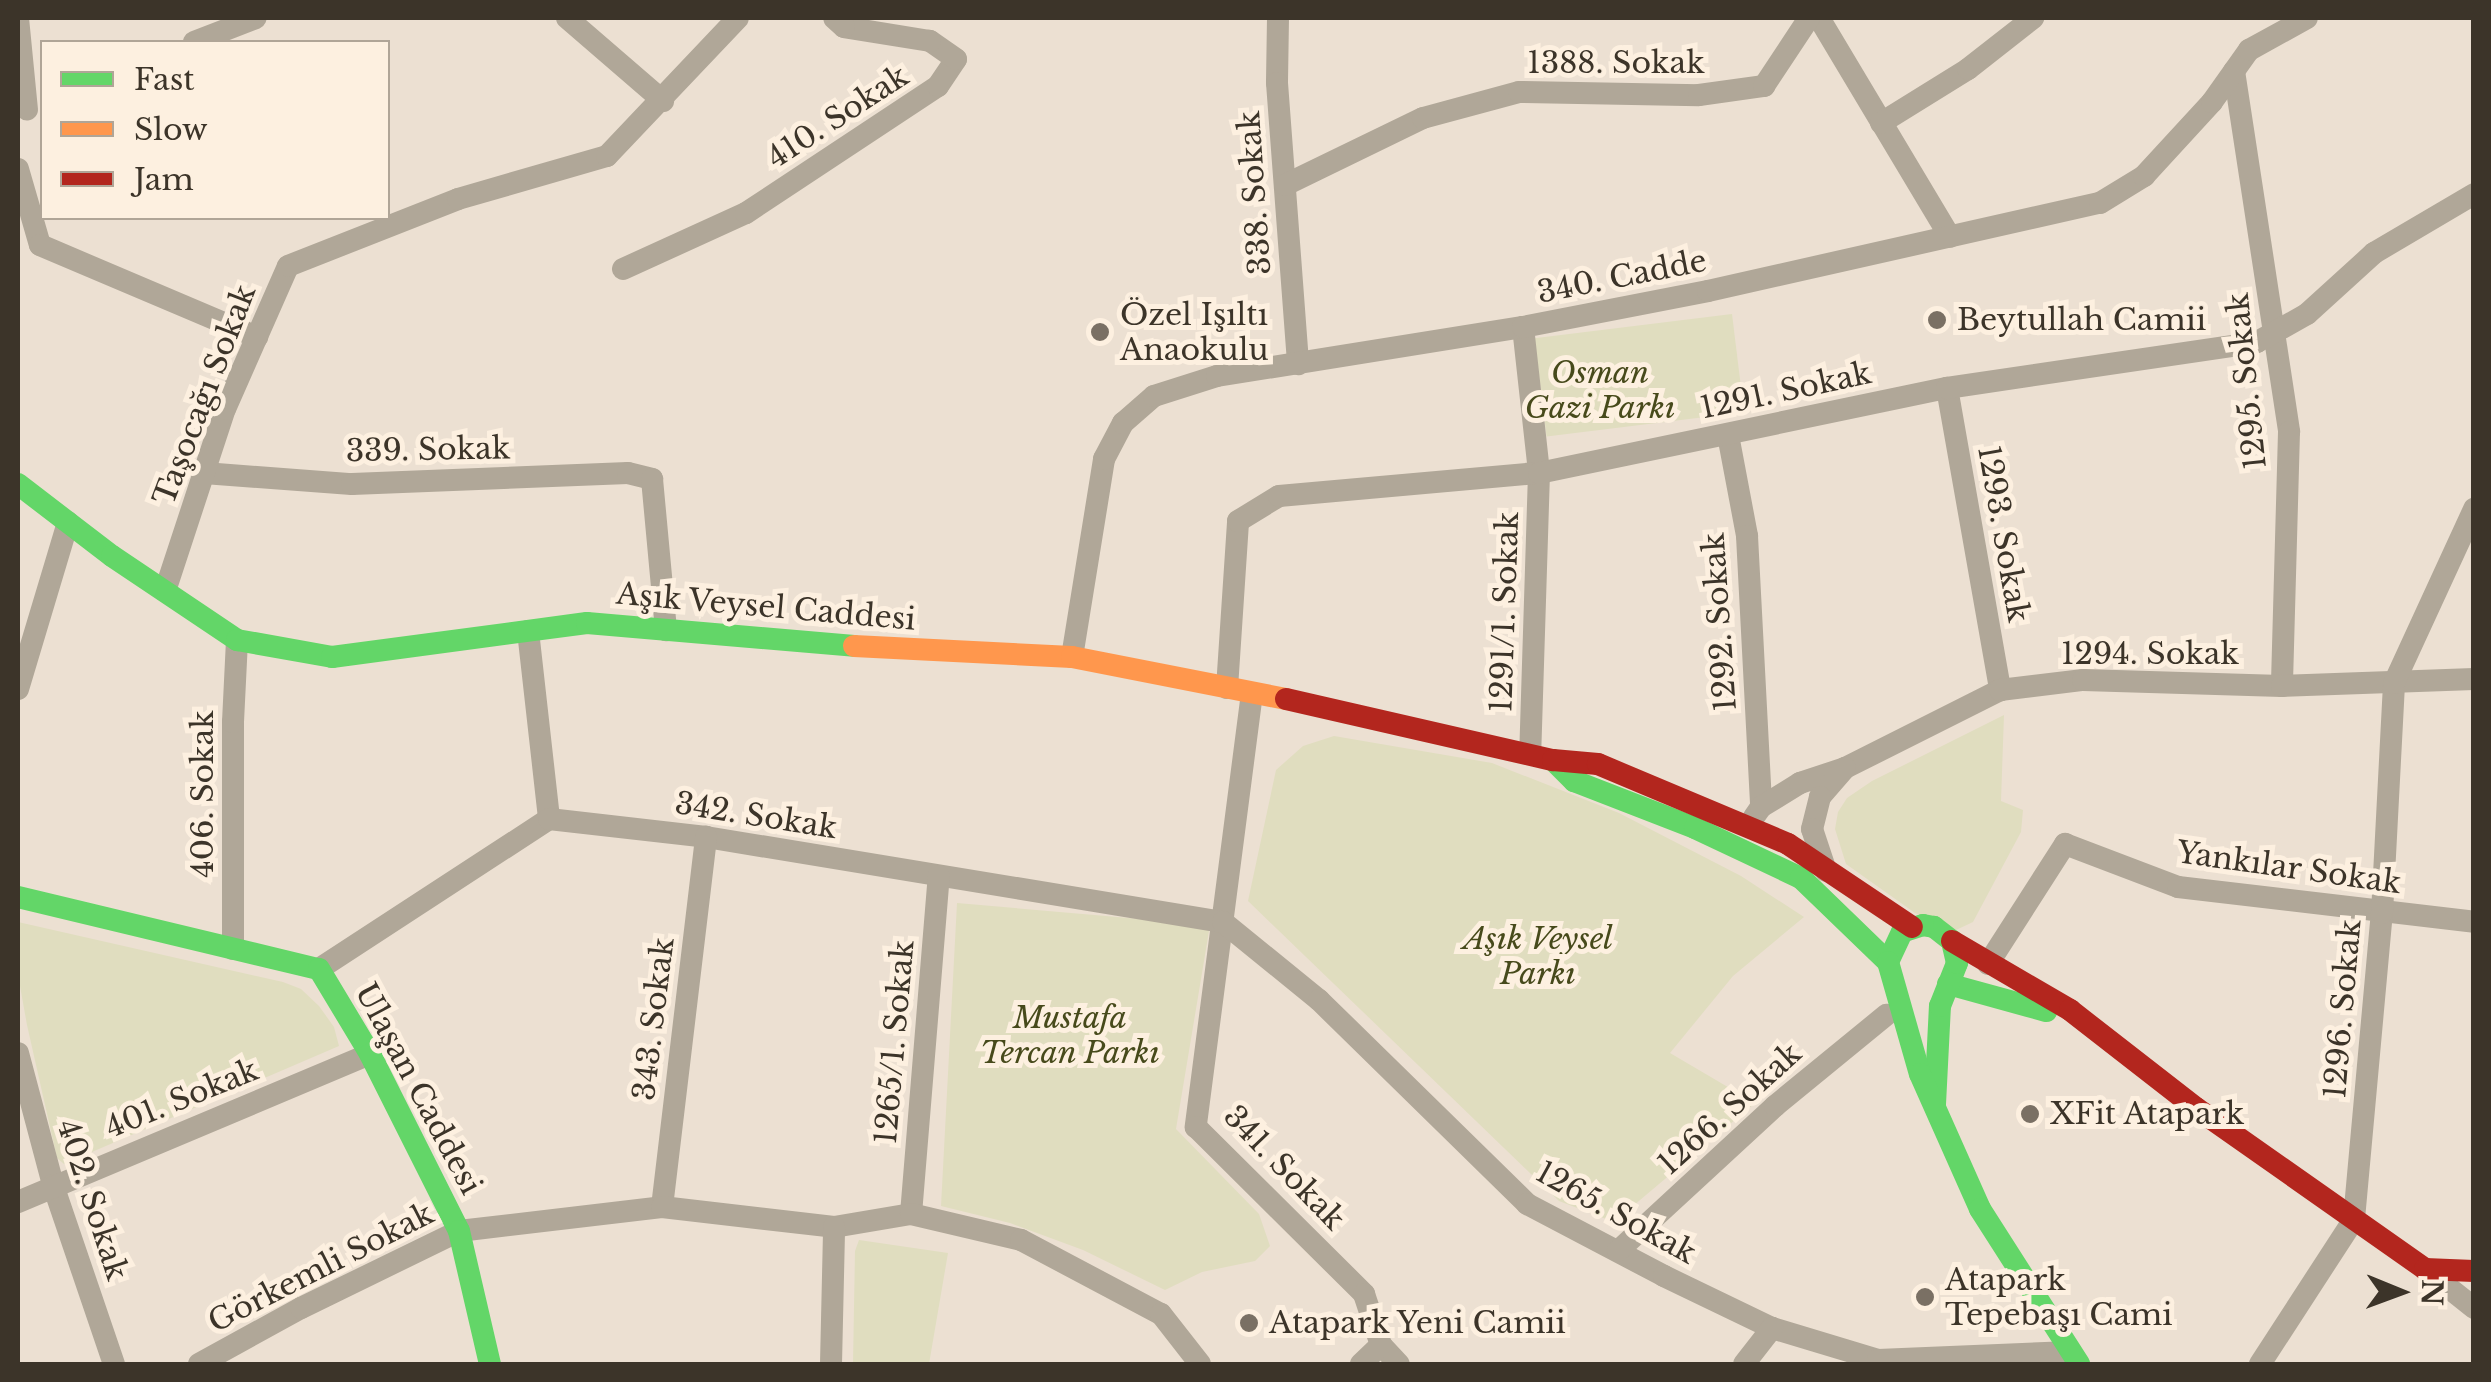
<!DOCTYPE html>
<html>
<head>
<meta charset="utf-8">
<style>
  body { margin:0 }
  #map { position:relative; width:2491px; height:1382px; overflow:hidden; background:#ece0d2; font-family:"Libre Baskerville",serif }
  div>[style] { position:absolute }
  .green>* { inset:0; background:#e0ddbf; transform-origin:0 0 }
  .street>* { height:22px; margin:-11px; padding:0 11px; transform-origin:11px; border-radius:11px; background:#b0a798 }
  .fast>* { height:22px; margin:-11px; padding:0 11px; transform-origin:11px; border-radius:11px; background:#63d668 }
  .slow>* { height:22px; margin:-11px; padding:0 11px; transform-origin:11px; border-radius:11px; background:#ff974d }
  .jam>* { height:22px; margin:-11px; padding:0 11px; transform-origin:11px; border-radius:11px; background:#b3261e }
  .dots>* { width:28px; height:28px; translate:-50% -50%; box-sizing:border-box; border:5px solid #fdf0e0; border-radius:50% }
  span { translate:-50% -50%; white-space:nowrap; text-align:center; line-height:1.15; -webkit-text-stroke:10px #fdf0e0; paint-order:stroke }
  .street-label { font-size:30px; color:#3c3429 }
  .poi-label { font-size:30px; color:#3c3429 }
  .left { translate:0 -50%; text-align:left }
  .park-label { font-size:30px; color:#474a1b; font-style:italic }
  .frame { position:absolute; inset:0; border:20px solid #3c3429; pointer-events:none }
  .legend { position:absolute; left:40px; top:40px; width:350px; height:180px; box-sizing:border-box; background:#fdf0e0; border:2px solid #b0a597; margin:0; padding:12px 18px; list-style:none; font-size:30px; color:#3c3429 }
  .legend li { display:flex; align-items:center; gap:20px; height:50px }
  .legend b { width:50px; border:2px solid #b0a597 }
  .north { position:absolute; left:2351px; top:1242px; width:100px; height:100px; -webkit-text-stroke:8px #fdf0e0; paint-order:stroke; rotate:91deg; font-size:28px; font-weight:700; line-height:40px; text-align:center; color:#3c3429 }
  .north::after { content:''; display:block; margin:auto; width:35px; height:45px; background:#3c3429; clip-path:polygon(50% 0,100% 100%,50% 72%,0 100%) }
</style>
</head>
<body>
<div id="map">
  <div class="green">
    <div style="left:1732px;top:314px;width:99px;height:199px;rotate:83deg"></div>
    <div style="clip-path:polygon(2004px 715px,2001px 801px,2023px 810px,2021px 832px,1973px 922px,1956px 930px,1915px 913px,1846px 864px,1835px 829px,1838px 812px,1847px 798px,1872px 781px)"></div>
    <div style="clip-path:polygon(1334px 736px,1492px 763px,1619px 813px,1741px 876px,1804px 917px,1733px 976px,1670px 1053px,1755px 1103px,1614px 1222px,1559px 1201px,1248px 901px,1276px 770px,1303px 746px)"></div>
    <div style="clip-path:polygon(957px 903px,1210px 925px,1176px 1129px,1259px 1214px,1270px 1246px,1255px 1261px,1202px 1272px,1165px 1290px,1083px 1250px,1010px 1223px,941px 1206px)"></div>
    <div style="clip-path:polygon(18px 922px,283px 982px,301px 989px,319px 1006px,334px 1027px,339px 1046px,64px 1164px,57px 1158px,27px 1025px,18px 975px)"></div>
    <div style="clip-path:polygon(859px 1240px,948px 1253px,929px 1364px,853px 1364px,855px 1251px)"></div>
  </div>
  <div class="street">
    <div style="left:18px;top:18px;width:92px;rotate:84.4deg"></div>
    <div style="left:567px;top:18px;width:127px;rotate:40.8deg"></div>
    <div style="left:1278px;top:18px;width:65px;rotate:90.9deg"></div>
    <div style="left:1277px;top:83px;width:282px;rotate:85.7deg"></div>
    <div style="left:1819px;top:18px;width:255px;rotate:59.1deg"></div>
    <div style="left:194px;top:42px;width:66px;rotate:-21.2deg"></div>
    <div style="left:2234px;top:71px;width:365px;rotate:81.3deg"></div>
    <div style="left:2289px;top:432px;width:254px;rotate:91.6deg"></div>
    <div style="left:1881px;top:123px;width:102px;rotate:-31.8deg"></div>
    <div style="left:1968px;top:69px;width:83px;rotate:-38.1deg"></div>
    <div style="left:18px;top:169px;width:79px;rotate:73.9deg"></div>
    <div style="left:40px;top:245px;width:236px;rotate:23deg"></div>
    <div style="left:1285px;top:185px;width:153px;rotate:-25.9deg"></div>
    <div style="left:1423px;top:118px;width:99px;rotate:-15.2deg"></div>
    <div style="left:1519px;top:92px;width:180px;rotate:1deg"></div>
    <div style="left:1699px;top:95px;width:66px;rotate:-7.9deg"></div>
    <div style="left:1764px;top:86px;width:82px;rotate:-56.5deg"></div>
    <div style="left:623px;top:269px;width:135px;rotate:-24.5deg"></div>
    <div style="left:746px;top:213px;width:230px;rotate:-33.5deg"></div>
    <div style="left:938px;top:86px;width:32px;rotate:-56deg"></div>
    <div style="left:956px;top:59px;width:32px;rotate:-145deg"></div>
    <div style="left:930px;top:41px;width:87px;rotate:-170.8deg"></div>
    <div style="left:844px;top:27px;width:13px;rotate:-138deg"></div>
    <div style="left:1523px;top:327px;width:147px;rotate:83.7deg"></div>
    <div style="left:1539px;top:473px;width:281px;rotate:91.8deg"></div>
    <div style="left:1947px;top:388px;width:307px;rotate:80deg"></div>
    <div style="left:1728px;top:435px;width:103px;rotate:79.3deg"></div>
    <div style="left:1747px;top:536px;width:271px;rotate:87deg"></div>
    <div style="left:204px;top:473px;width:148px;rotate:4.3deg"></div>
    <div style="left:352px;top:484px;width:276px;rotate:-2.3deg"></div>
    <div style="left:628px;top:473px;width:25px;rotate:14deg"></div>
    <div style="left:652px;top:479px;width:152px;rotate:84.7deg"></div>
    <div style="left:165px;top:591px;width:192px;rotate:-71.8deg"></div>
    <div style="left:225px;top:409px;width:156px;rotate:-66.2deg"></div>
    <div style="left:288px;top:266px;width:183px;rotate:-21.5deg"></div>
    <div style="left:458px;top:199px;width:155px;rotate:-16.1deg"></div>
    <div style="left:607px;top:156px;width:190px;rotate:-46.5deg"></div>
    <div style="left:528px;top:631px;width:189px;rotate:83.6deg"></div>
    <div style="left:1072px;top:657px;width:201px;rotate:-80.8deg"></div>
    <div style="left:1104px;top:459px;width:41px;rotate:-62.2deg"></div>
    <div style="left:1123px;top:423px;width:41px;rotate:-41.1deg"></div>
    <div style="left:1154px;top:396px;width:66px;rotate:-17.6deg"></div>
    <div style="left:1217px;top:376px;width:310px;rotate:-9.1deg"></div>
    <div style="left:1523px;top:327px;width:188px;rotate:-11deg"></div>
    <div style="left:1708px;top:291px;width:402px;rotate:-12.7deg"></div>
    <div style="left:2100px;top:203px;width:52px;rotate:-31.5deg"></div>
    <div style="left:2144px;top:176px;width:100px;rotate:-47.4deg"></div>
    <div style="left:2212px;top:102px;width:64px;rotate:-54.6deg"></div>
    <div style="left:2249px;top:50px;width:66px;rotate:-28.9deg"></div>
    <div style="left:1227px;top:688px;width:167px;rotate:-86.2deg"></div>
    <div style="left:1238px;top:521px;width:48px;rotate:-31.4deg"></div>
    <div style="left:1279px;top:496px;width:261px;rotate:-5.1deg"></div>
    <div style="left:1539px;top:473px;width:417px;rotate:-11.8deg"></div>
    <div style="left:1947px;top:388px;width:313px;rotate:-8.4deg"></div>
    <div style="left:2257px;top:342px;width:57px;rotate:-29.2deg"></div>
    <div style="left:2307px;top:314px;width:91px;rotate:-42.3deg"></div>
    <div style="left:2374px;top:253px;width:116px;rotate:-30.5deg"></div>
    <div style="left:18px;top:689px;width:174px;rotate:-73.3deg"></div>
    <div style="left:1252px;top:693px;width:438px;rotate:97.4deg"></div>
    <div style="left:1196px;top:1127px;width:237px;rotate:44.8deg"></div>
    <div style="left:1364px;top:1294px;width:54px;rotate:71.6deg"></div>
    <div style="left:1381px;top:1345px;width:26px;rotate:47deg"></div>
    <div style="left:1845px;top:768px;width:174px;rotate:-26.7deg"></div>
    <div style="left:2000px;top:690px;width:84px;rotate:-6.9deg"></div>
    <div style="left:2083px;top:680px;width:199px;rotate:1.7deg"></div>
    <div style="left:2282px;top:686px;width:192px;rotate:-2.1deg"></div>
    <div style="left:1754px;top:817px;width:12px;rotate:-55deg"></div>
    <div style="left:1761px;top:807px;width:46px;rotate:-31.6deg"></div>
    <div style="left:1800px;top:783px;width:47px;rotate:-18.4deg"></div>
    <div style="left:1845px;top:768px;width:38px;rotate:131deg"></div>
    <div style="left:1820px;top:797px;width:33px;rotate:104deg"></div>
    <div style="left:1812px;top:829px;width:44px;rotate:71.6deg"></div>
    <div style="left:233px;top:949px;width:227px;rotate:-90deg"></div>
    <div style="left:233px;top:722px;width:82px;rotate:-87.2deg"></div>
    <div style="left:1988px;top:964px;width:143px;rotate:-57.3deg"></div>
    <div style="left:2065px;top:844px;width:121px;rotate:20.8deg"></div>
    <div style="left:2178px;top:887px;width:298px;rotate:6.7deg"></div>
    <div style="left:319px;top:969px;width:275px;rotate:-33.1deg"></div>
    <div style="left:549px;top:819px;width:158px;rotate:6.5deg"></div>
    <div style="left:706px;top:837px;width:524px;rotate:9.34deg"></div>
    <div style="left:1223px;top:922px;width:124px;rotate:39.1deg"></div>
    <div style="left:1319px;top:1000px;width:291px;rotate:44.4deg"></div>
    <div style="left:1527px;top:1204px;width:155px;rotate:27.7deg"></div>
    <div style="left:1664px;top:1276px;width:120px;rotate:25.7deg"></div>
    <div style="left:1772px;top:1328px;width:111px;rotate:16.8deg"></div>
    <div style="left:1878px;top:1360px;width:193px;rotate:-2.4deg"></div>
    <div style="left:18px;top:1053px;width:137px;rotate:75.1deg"></div>
    <div style="left:53px;top:1185px;width:189px;rotate:71.2deg"></div>
    <div style="left:18px;top:1202px;width:382px;rotate:-22.8deg"></div>
    <div style="left:662px;top:1207px;width:373px;rotate:-83.2deg"></div>
    <div style="left:911px;top:1214px;width:339px;rotate:-85.3deg"></div>
    <div style="left:1618px;top:1251px;width:214px;rotate:-42.7deg"></div>
    <div style="left:1775px;top:1106px;width:144px;rotate:-39.3deg"></div>
    <div style="left:2425px;top:1269px;width:63px;rotate:38.5deg"></div>
    <div style="left:199px;top:1364px;width:116px;rotate:-28.8deg"></div>
    <div style="left:301px;top:1308px;width:176px;rotate:-26deg"></div>
    <div style="left:459px;top:1231px;width:204px;rotate:-6.7deg"></div>
    <div style="left:662px;top:1207px;width:173px;rotate:6.6deg"></div>
    <div style="left:834px;top:1227px;width:78px;rotate:-9.6deg"></div>
    <div style="left:911px;top:1214px;width:113px;rotate:13.3deg"></div>
    <div style="left:1021px;top:1240px;width:158px;rotate:27.9deg"></div>
    <div style="left:1161px;top:1314px;width:63px;rotate:52deg"></div>
    <div style="left:831px;top:1364px;width:137px;rotate:-88.7deg"></div>
    <div style="left:1361px;top:1364px;width:28px;rotate:-44deg"></div>
    <div style="left:1744px;top:1364px;width:46px;rotate:-52.1deg"></div>
    <div style="left:2260px;top:1364px;width:173px;rotate:-57deg"></div>
    <div style="left:2354px;top:1219px;width:307px;rotate:-84.8deg"></div>
    <div style="left:2382px;top:913px;width:230px;rotate:-87deg"></div>
    <div style="left:2394px;top:683px;width:192px;rotate:-65.3deg"></div>
  </div>
  <div class="fast">
    <div style="left:18px;top:484px;width:118px;rotate:37.5deg"></div>
    <div style="left:112px;top:556px;width:151px;rotate:33.9deg"></div>
    <div style="left:237px;top:640px;width:97px;rotate:10.1deg"></div>
    <div style="left:332px;top:657px;width:257px;rotate:-7.6deg"></div>
    <div style="left:587px;top:623px;width:268px;rotate:4.9deg"></div>
    <div style="left:1553px;top:760px;width:30px;rotate:45deg"></div>
    <div style="left:1574px;top:781px;width:130px;rotate:21.2deg"></div>
    <div style="left:1695px;top:828px;width:117px;rotate:25.3deg"></div>
    <div style="left:1801px;top:878px;width:121px;rotate:44deg"></div>
    <div style="left:18px;top:897px;width:309px;rotate:13.5deg"></div>
    <div style="left:319px;top:969px;width:99px;rotate:59deg"></div>
    <div style="left:370px;top:1054px;width:198px;rotate:63.3deg"></div>
    <div style="left:459px;top:1231px;width:137px;rotate:76.9deg"></div>
    <div style="left:1948px;top:984px;width:102px;rotate:15.4deg"></div>
    <div style="left:1935px;top:1104px;width:98px;rotate:-87.1deg"></div>
    <div style="left:1940px;top:1006px;width:46px;rotate:-68.4deg"></div>
    <div style="left:1957px;top:963px;width:23px;rotate:-103deg"></div>
    <div style="left:1952px;top:941px;width:23px;rotate:-142deg"></div>
    <div style="left:1934px;top:927px;width:11px;rotate:-170deg"></div>
    <div style="left:1923px;top:925px;width:22px;rotate:162deg"></div>
    <div style="left:1902px;top:932px;width:33px;rotate:115deg"></div>
    <div style="left:1888px;top:962px;width:116px;rotate:74.1deg"></div>
    <div style="left:1920px;top:1074px;width:148px;rotate:66deg"></div>
    <div style="left:1980px;top:1209px;width:184px;rotate:57.4deg"></div>
  </div>
  <div class="slow">
    <div style="left:854px;top:646px;width:218px;rotate:2.9deg"></div>
    <div style="left:1072px;top:657px;width:218px;rotate:11.1deg"></div>
  </div>
  <div class="jam">
    <div style="left:1286px;top:699px;width:274px;rotate:12.9deg"></div>
    <div style="left:1553px;top:760px;width:45px;rotate:5.1deg"></div>
    <div style="left:1598px;top:764px;width:206px;rotate:22.8deg"></div>
    <div style="left:1788px;top:844px;width:149px;rotate:33.8deg"></div>
    <div style="left:1952px;top:941px;width:137px;rotate:30.3deg"></div>
    <div style="left:2070px;top:1010px;width:160px;rotate:37.9deg"></div>
    <div style="left:2196px;top:1108px;width:280px;rotate:35.1deg"></div>
    <div style="left:2425px;top:1269px;width:49px;rotate:2.3deg"></div>
  </div>
  <div class="dots">
    <div style="left:1937px;top:320px;background:#7a7064"></div>
    <div style="left:1100px;top:332px;background:#7a7064"></div>
    <div style="left:2030px;top:1114px;background:#7a7064"></div>
    <div style="left:1925px;top:1297px;background:#7a7064"></div>
    <div style="left:1249px;top:1323px;background:#7a7064"></div>
  </div>
  <div class="street-label">
    <span style="left:1616px;top:63px">1388. Sokak</span>
    <span style="left:838px;top:117px;rotate:-33deg">410. Sokak</span>
    <span style="left:1255px;top:193px;rotate:-94deg">338. Sokak</span>
    <span style="left:1622px;top:277px;rotate:-11deg">340. Cadde</span>
    <span style="left:2247px;top:381px;rotate:-96deg">1295. Sokak</span>
    <span style="left:1786px;top:391px;rotate:-12deg">1291. Sokak</span>
    <span style="left:205px;top:395px;rotate:-69deg">Taşocağı Sokak</span>
    <span style="left:428px;top:450px;rotate:-1deg">339. Sokak</span>
    <span style="left:2003px;top:534px;rotate:80deg">1293. Sokak</span>
    <span style="left:766px;top:607px;rotate:5deg">Aşık Veysel Caddesi</span>
    <span style="left:1505px;top:612px;rotate:-88deg">1291/1. Sokak</span>
    <span style="left:1720px;top:622px;rotate:-94deg">1292. Sokak</span>
    <span style="left:2150px;top:654px">1294. Sokak</span>
    <span style="left:203px;top:794px;rotate:-90deg">406. Sokak</span>
    <span style="left:756px;top:816px;rotate:9deg">342. Sokak</span>
    <span style="left:2289px;top:868px;rotate:8deg">Yankılar Sokak</span>
    <span style="left:2343px;top:1009px;rotate:-85deg">1296. Sokak</span>
    <span style="left:654px;top:1019px;rotate:-83deg">343. Sokak</span>
    <span style="left:895px;top:1042px;rotate:-85deg">1265/1. Sokak</span>
    <span style="left:418px;top:1089px;rotate:62deg">Ulaşan Caddesi</span>
    <span style="left:182px;top:1099px;rotate:-22deg">401. Sokak</span>
    <span style="left:1730px;top:1109px;rotate:-42deg">1266. Sokak</span>
    <span style="left:1284px;top:1168px;rotate:46deg">341. Sokak</span>
    <span style="left:92px;top:1200px;rotate:72deg">402. Sokak</span>
    <span style="left:1616px;top:1213px;rotate:29deg">1265. Sokak</span>
    <span style="left:321px;top:1268px;rotate:-27deg">Görkemli Sokak</span>
  </div>
  <div class="poi-label">
    <span class="left" style="left:1120px;top:332px">Özel Işıltı<br>Anaokulu</span>
    <span class="left" style="left:1957px;top:320px">Beytullah Camii</span>
    <span class="left" style="left:2050px;top:1114px">XFit Atapark</span>
    <span class="left" style="left:1945px;top:1297px">Atapark<br>Tepebaşı Cami</span>
    <span class="left" style="left:1269px;top:1323px">Atapark Yeni Camii</span>
  </div>
  <div class="park-label">
    <span style="left:1600px;top:390px">Osman<br>Gazi Parkı</span>
    <span style="left:1538px;top:956px">Aşık Veysel<br>Parkı</span>
    <span style="left:1070px;top:1035px">Mustafa<br>Tercan Parkı</span>
  </div>
  <div class="frame"></div>
  <ul class="legend">
  <li><b style="height:12px;background:#63d668"></b>Fast</li>
  <li><b style="height:12px;background:#ff974d"></b>Slow</li>
  <li><b style="height:12px;background:#b3261e"></b>Jam</li>
  </ul>
  <div class="north">N</div>
</div>
</body>
</html>
